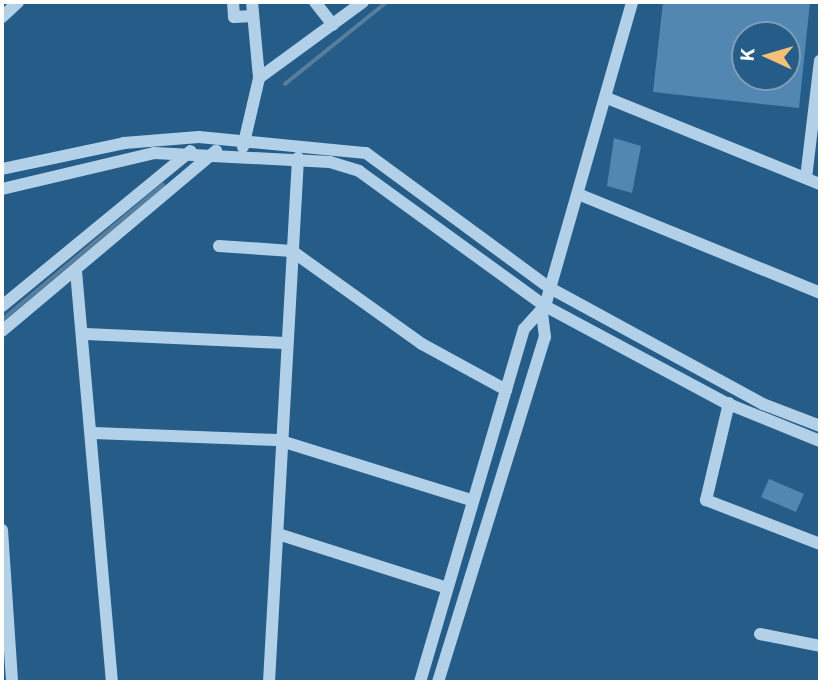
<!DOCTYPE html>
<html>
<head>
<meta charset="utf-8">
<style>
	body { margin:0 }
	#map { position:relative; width:822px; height:684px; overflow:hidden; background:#265c88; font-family:"IBM Plex Sans",sans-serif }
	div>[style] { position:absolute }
	.stream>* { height:3.5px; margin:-1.75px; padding:0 1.75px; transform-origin:1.75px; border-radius:1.75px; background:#587e9c }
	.building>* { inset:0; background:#5287b2 }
	.minor>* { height:12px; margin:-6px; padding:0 6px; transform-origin:6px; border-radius:6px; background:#b2d1e9 }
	span { translate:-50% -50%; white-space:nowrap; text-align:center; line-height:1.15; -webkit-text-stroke:5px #265c88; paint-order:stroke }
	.frame { position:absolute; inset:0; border:4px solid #fff; pointer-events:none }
	.north { position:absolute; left:731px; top:21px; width:70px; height:70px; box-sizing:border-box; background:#265c88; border:2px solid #7d9db8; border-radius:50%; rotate:274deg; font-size:19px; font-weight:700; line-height:28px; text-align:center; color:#fff }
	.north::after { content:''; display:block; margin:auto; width:24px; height:32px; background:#f2c077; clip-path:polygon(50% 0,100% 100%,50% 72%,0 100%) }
</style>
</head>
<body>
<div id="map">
	<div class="stream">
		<div style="left:285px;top:84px;width:131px;rotate:-38.8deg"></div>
		<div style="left:2px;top:320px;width:210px;rotate:-40deg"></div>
	</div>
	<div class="building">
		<div style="clip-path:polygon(evenodd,663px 2px,810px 2px,799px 108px,653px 92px,663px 2px,745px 35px,787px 35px,787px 77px,745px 77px,745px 35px)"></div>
		<div style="clip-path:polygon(614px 138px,641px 146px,632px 193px,607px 186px)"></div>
		<div style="clip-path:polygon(769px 479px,804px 494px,796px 512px,761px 497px)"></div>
	</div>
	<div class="minor">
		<div style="left:233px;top:2px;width:15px;rotate:86deg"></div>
		<div style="left:234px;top:17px;width:19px;rotate:-3deg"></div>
		<div style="left:252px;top:2px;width:76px;rotate:84.7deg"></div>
		<div style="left:315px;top:2px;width:29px;rotate:52deg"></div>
		<div style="left:2px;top:17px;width:22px;rotate:-43deg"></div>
		<div style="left:607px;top:98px;width:230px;rotate:22deg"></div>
		<div style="left:243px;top:147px;width:71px;rotate:-76.9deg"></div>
		<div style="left:259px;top:78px;width:129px;rotate:-36.2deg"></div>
		<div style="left:2px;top:169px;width:125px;rotate:-12deg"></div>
		<div style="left:124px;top:143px;width:75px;rotate:-4.6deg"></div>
		<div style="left:199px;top:137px;width:168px;rotate:5.5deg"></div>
		<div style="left:366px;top:153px;width:228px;rotate:36.3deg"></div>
		<div style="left:550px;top:288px;width:243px;rotate:28.6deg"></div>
		<div style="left:763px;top:404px;width:61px;rotate:21.1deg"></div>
		<div style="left:806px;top:178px;width:118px;rotate:-83.2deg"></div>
		<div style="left:2px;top:189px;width:156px;rotate:-13.3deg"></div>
		<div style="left:154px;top:153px;width:176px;rotate:2.9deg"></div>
		<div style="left:330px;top:162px;width:30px;rotate:17deg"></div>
		<div style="left:359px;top:171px;width:230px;rotate:36deg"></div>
		<div style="left:545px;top:306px;width:205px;rotate:28.2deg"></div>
		<div style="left:726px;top:403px;width:101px;rotate:22deg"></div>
		<div style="left:578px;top:194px;width:261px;rotate:22.2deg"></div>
		<div style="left:219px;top:246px;width:73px;rotate:3.9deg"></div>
		<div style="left:292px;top:251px;width:160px;rotate:35.6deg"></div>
		<div style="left:422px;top:344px;width:96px;rotate:28.7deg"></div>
		<div style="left:76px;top:271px;width:413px;rotate:85deg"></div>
		<div style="left:2px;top:306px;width:244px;rotate:-39.4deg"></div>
		<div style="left:2px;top:331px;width:280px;rotate:-40.1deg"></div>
		<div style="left:86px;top:334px;width:199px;rotate:2.6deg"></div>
		<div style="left:729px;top:403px;width:100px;rotate:103.3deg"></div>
		<div style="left:706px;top:500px;width:122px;rotate:21.1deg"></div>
		<div style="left:94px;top:433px;width:184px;rotate:2.2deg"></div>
		<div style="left:278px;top:440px;width:202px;rotate:17.3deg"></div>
		<div style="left:2px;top:530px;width:152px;rotate:86.2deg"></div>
		<div style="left:278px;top:534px;width:177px;rotate:17.7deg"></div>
		<div style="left:760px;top:634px;width:61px;rotate:11.3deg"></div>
		<div style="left:269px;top:682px;width:525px;rotate:-86.83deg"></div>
		<div style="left:420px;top:682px;width:368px;rotate:-73.6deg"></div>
		<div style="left:524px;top:329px;width:31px;rotate:-48deg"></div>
		<div style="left:545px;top:306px;width:316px;rotate:-74deg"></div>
		<div style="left:438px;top:682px;width:361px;rotate:-72.8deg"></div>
		<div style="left:545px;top:337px;width:23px;rotate:-97deg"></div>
	</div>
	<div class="frame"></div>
	<div class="north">K</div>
</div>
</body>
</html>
